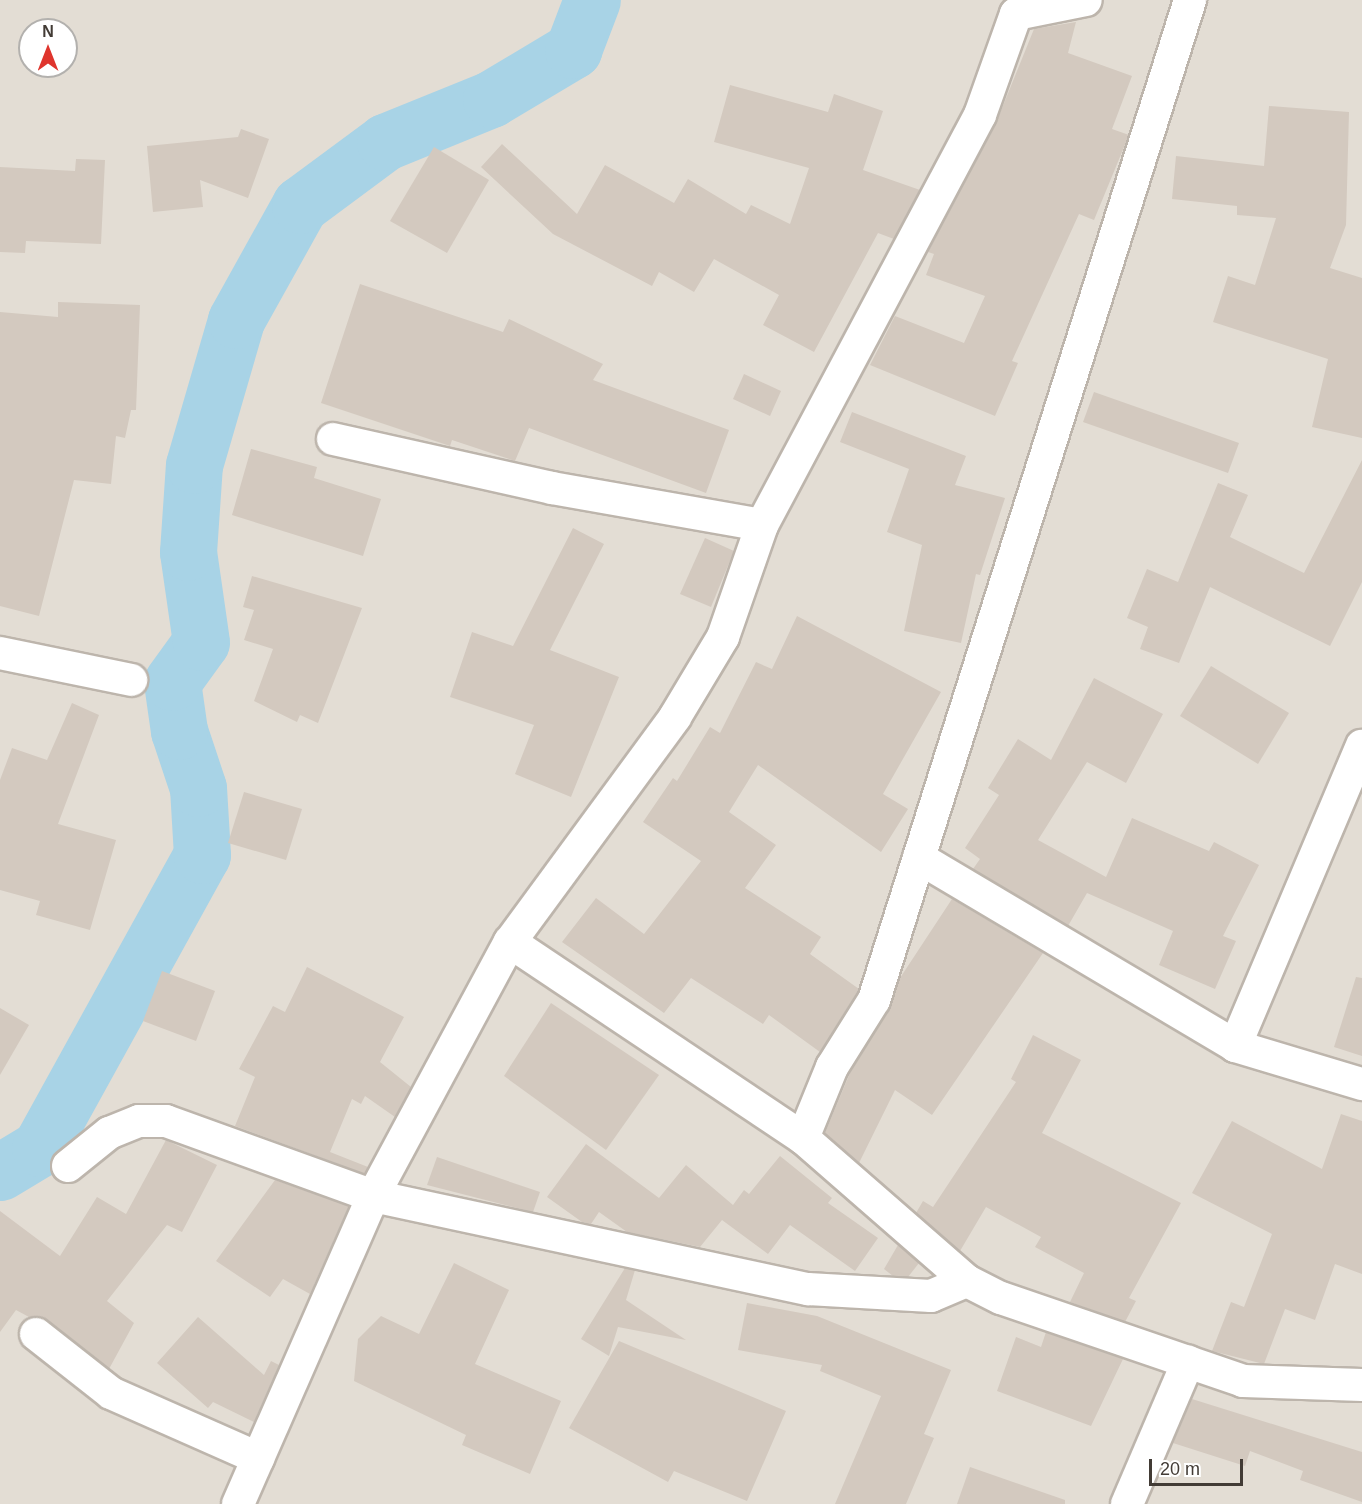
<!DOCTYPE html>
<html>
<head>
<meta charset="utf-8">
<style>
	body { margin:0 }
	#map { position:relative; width:1362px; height:1504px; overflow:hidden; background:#f0ebe5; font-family:Helvetica,sans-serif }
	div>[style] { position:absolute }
	.residential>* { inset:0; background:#e3ddd4 }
	.river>* { height:57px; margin:-28.5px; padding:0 28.5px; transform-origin:28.5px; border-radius:28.5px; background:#a8d3e6 }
	.building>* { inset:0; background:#d3c9bf }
	.roads { filter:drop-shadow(2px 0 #bdb5ac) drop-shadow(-2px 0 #bdb5ac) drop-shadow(0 2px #bdb5ac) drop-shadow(0 -2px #bdb5ac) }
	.minor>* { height:32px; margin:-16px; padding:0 16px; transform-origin:16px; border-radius:16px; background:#fff }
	span { translate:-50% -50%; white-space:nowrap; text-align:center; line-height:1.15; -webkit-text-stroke:6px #fff; paint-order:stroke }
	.north { position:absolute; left:18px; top:18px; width:60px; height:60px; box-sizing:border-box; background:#fff; border:2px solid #b3b1ae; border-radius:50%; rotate:0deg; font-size:16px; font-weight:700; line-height:24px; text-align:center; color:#423b35 }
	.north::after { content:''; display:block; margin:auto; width:21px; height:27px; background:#df352d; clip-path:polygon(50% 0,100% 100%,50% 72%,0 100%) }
	.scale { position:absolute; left:1149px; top:1459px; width:94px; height:27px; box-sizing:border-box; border:3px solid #423b35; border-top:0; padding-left:8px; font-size:18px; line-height:21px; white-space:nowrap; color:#423b35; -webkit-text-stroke:4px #fff; paint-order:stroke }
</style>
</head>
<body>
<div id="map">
	<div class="residential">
		<div style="clip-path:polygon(evenodd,0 0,1362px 0,1362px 1504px,0 1504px,0 0,30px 30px,66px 30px,66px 66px,30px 66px,30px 30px)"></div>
	</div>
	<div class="river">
		<div style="left:0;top:1172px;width:47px;rotate:-31deg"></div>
		<div style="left:40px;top:1148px;width:335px;rotate:-61.1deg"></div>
		<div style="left:202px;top:855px;width:67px;rotate:-93.4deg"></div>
		<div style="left:198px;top:788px;width:60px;rotate:-108.4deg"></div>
		<div style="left:179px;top:731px;width:49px;rotate:-98.1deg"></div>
		<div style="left:172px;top:682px;width:49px;rotate:-54.1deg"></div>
		<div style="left:201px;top:642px;width:91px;rotate:-98.2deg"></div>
		<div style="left:188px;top:552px;width:87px;rotate:-86.1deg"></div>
		<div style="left:194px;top:465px;width:151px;rotate:-73.8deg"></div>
		<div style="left:236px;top:320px;width:132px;rotate:-60.9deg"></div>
		<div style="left:300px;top:205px;width:106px;rotate:-36.5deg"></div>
		<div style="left:385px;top:142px;width:114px;rotate:-22.1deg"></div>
		<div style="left:491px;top:99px;width:96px;rotate:-30.9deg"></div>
		<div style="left:573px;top:50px;width:53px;rotate:-69.2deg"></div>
	</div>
	<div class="building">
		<div style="clip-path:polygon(1076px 22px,1068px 53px,1132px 76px,1112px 129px,1129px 135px,1094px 220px,1079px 214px,1012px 361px,1018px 363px,995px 416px,870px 365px,895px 316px,964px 343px,985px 296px,926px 275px,934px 254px,928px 252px,996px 123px,1034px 29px)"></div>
		<div style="clip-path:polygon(730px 85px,828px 112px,834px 94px,883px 111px,863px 170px,920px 190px,894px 239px,878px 233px,814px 352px,763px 325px,779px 295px,714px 259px,694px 292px,659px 272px,652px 286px,553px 234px,481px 167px,502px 144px,577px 214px,605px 165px,674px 203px,688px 179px,746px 214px,751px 205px,790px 224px,809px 168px,714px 142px)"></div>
		<div style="clip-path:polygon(1269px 106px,1349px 112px,1346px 225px,1330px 268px,1362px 278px,1362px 438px,1312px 427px,1328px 359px,1213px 322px,1228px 276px,1255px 285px,1276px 218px,1237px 215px,1237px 206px,1172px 199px,1176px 156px,1264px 166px)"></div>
		<div style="clip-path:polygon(241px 129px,269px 139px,248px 198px,200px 180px,203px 207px,153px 212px,147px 146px,238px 137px)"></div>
		<div style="clip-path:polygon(434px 147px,489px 180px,447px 253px,390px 221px)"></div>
		<div style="clip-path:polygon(76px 159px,105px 160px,101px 244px,26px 241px,25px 253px,0 252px,0 167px,75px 171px)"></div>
		<div style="clip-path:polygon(360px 284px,503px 332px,509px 319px,603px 364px,593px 380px,729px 430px,706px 493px,529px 428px,515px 461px,452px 440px,450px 446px,321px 403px)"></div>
		<div style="clip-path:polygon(58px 302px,140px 305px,136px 410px,131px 410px,125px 438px,116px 436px,111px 484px,74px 480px,39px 616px,0 606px,0 312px,58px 317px)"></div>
		<div style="clip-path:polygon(744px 374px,781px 391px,770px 416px,733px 399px)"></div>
		<div style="clip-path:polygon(1094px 392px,1239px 443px,1228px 473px,1083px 422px)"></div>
		<div style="clip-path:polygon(852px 412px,966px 456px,955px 485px,1005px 498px,980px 575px,976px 574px,961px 643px,904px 631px,922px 545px,887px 532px,909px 469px,840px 442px)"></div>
		<div style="clip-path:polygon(251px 449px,317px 467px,314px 478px,381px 499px,363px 556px,232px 515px)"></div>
		<div style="clip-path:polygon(1362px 460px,1362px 582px,1330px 646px,1210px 587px,1179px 663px,1140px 649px,1148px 627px,1127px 618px,1147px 569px,1178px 582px,1218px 483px,1248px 495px,1230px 537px,1304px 573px)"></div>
		<div style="clip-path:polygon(573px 528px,604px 544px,550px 650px,619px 677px,571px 797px,515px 774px,534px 725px,450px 697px,472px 632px,513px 646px)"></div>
		<div style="clip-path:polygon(705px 538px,734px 551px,711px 607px,680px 594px)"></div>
		<div style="clip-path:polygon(252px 576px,362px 608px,318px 723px,300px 715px,297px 722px,254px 701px,273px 649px,244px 640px,254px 610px,243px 607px)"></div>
		<div style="clip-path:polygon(797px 616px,941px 692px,883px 794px,908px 809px,881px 852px,758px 765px,729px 812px,776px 845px,745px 888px,821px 937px,810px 954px,859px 989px,820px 1052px,769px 1015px,763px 1024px,691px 978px,664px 1013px,562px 942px,596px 898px,644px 934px,701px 861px,643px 822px,673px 778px,677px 781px,710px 727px,720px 733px,756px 662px,772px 669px)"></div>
		<div style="clip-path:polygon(1211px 666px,1289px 713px,1258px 764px,1180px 716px)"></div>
		<div style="clip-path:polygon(1094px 678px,1163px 714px,1126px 783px,1087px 762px,1038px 840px,1106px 877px,1132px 818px,1209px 851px,1214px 842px,1259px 865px,1223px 936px,1236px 941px,1215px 989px,1159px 965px,1173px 931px,1087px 893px,1068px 926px,973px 869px,980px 859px,965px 848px,999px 795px,988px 788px,1018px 739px,1051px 760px)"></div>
		<div style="clip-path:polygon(72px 703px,99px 715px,58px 824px,116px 840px,90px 930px,36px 915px,40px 901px,0 890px,0 780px,12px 748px,47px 760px)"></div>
		<div style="clip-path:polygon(244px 792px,302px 809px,286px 860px,228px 843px)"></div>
		<div style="clip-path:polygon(952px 899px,1043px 953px,932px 1115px,895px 1090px,859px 1163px,825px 1133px,850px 1073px,889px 1009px,900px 978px)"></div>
		<div style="clip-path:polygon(307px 967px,404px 1017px,380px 1062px,411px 1087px,395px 1117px,365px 1096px,361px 1104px,352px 1099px,330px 1152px,368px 1167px,365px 1174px,235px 1126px,255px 1077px,239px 1069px,273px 1006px,285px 1012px)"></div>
		<div style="clip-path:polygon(162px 971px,215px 991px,196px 1041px,143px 1021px)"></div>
		<div style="clip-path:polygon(1356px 977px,1362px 978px,1362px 1056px,1334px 1047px)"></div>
		<div style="clip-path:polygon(551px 1003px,659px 1075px,606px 1150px,504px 1076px)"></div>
		<div style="clip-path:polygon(0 1008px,29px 1025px,0 1075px)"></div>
		<div style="clip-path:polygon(1033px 1035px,1081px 1060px,1042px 1133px,1181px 1203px,1129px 1298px,1136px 1301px,1125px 1322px,1070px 1302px,1084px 1273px,1035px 1247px,1041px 1237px,986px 1207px,960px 1251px,916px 1213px,923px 1201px,933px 1207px,1016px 1082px,1011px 1079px)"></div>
		<div style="clip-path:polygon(1341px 1114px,1362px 1121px,1362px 1274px,1335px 1264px,1315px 1320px,1285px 1309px,1264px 1364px,1212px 1351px,1231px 1302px,1244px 1307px,1272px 1234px,1192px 1193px,1232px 1121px,1322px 1169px)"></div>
		<div style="clip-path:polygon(166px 1140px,217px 1165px,182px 1232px,167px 1225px,107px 1301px,134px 1323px,109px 1369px,39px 1316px,29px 1317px,16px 1310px,0 1332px,0 1211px,60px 1256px,97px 1197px,126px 1214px)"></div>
		<div style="clip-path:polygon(586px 1144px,659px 1198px,686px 1165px,733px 1205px,744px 1190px,749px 1194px,780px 1156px,832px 1198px,828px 1203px,878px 1238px,855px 1271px,790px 1225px,768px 1254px,722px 1220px,700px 1247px,627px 1232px,599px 1212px,591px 1224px,582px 1222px,547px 1197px)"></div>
		<div style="clip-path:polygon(437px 1157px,540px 1192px,533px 1212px,427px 1185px)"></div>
		<div style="clip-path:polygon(275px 1180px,349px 1206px,310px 1294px,283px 1279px,270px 1297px,216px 1261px)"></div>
		<div style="clip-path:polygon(898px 1245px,919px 1263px,908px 1277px,893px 1276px,884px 1269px)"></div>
		<div style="clip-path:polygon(454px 1263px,509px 1290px,475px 1364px,561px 1401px,530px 1474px,462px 1445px,466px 1435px,354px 1381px,358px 1339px,381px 1316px,419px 1334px)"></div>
		<div style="clip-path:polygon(625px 1268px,635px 1270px,626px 1300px,686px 1340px,618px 1327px,609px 1356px,581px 1339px)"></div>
		<div style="clip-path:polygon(747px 1303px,817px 1316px,951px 1370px,924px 1434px,934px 1438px,906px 1504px,835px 1504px,881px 1396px,820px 1371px,822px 1365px,738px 1350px)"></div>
		<div style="clip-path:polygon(198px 1317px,264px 1375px,271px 1361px,279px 1365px,254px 1422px,213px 1402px,208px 1408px,157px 1363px)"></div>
		<div style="clip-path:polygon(1046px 1332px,1123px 1359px,1091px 1426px,997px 1391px,1016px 1337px,1041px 1347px)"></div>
		<div style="clip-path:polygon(619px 1341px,786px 1411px,747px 1501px,674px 1471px,668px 1482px,569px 1428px)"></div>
		<div style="clip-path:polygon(1192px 1399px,1362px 1452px,1362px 1502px,1300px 1480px,1303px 1471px,1250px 1451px,1245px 1466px,1173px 1443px)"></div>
		<div style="clip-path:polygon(970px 1467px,1065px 1500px,1065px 1504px,957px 1504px)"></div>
	</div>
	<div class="roads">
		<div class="minor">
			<div style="left:333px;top:439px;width:224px;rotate:12.6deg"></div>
			<div style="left:552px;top:488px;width:213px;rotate:10deg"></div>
			<div style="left:0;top:653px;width:134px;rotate:11.6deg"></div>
			<div style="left:919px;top:858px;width:368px;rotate:30.7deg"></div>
			<div style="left:1235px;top:1046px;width:133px;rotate:16.7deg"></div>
			<div style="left:510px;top:942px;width:353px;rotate:33.8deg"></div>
			<div style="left:803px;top:1138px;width:218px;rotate:41.1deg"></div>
			<div style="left:967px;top:1281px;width:38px;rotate:27deg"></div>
			<div style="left:1001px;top:1298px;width:256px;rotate:18.9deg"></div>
			<div style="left:1243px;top:1381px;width:119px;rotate:1.9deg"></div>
			<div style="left:1235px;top:1046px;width:326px;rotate:-67.1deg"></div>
			<div style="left:803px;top:1138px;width:77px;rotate:-67.8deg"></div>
			<div style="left:832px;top:1067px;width:79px;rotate:-57.9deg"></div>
			<div style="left:874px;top:1000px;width:1049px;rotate:-72.46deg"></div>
			<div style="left:68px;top:1166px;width:53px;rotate:-38.8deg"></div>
			<div style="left:109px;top:1133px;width:32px;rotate:-22deg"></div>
			<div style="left:139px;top:1121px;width:27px"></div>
			<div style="left:166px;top:1121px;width:220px;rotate:19.9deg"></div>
			<div style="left:373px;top:1196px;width:445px;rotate:12.1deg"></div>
			<div style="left:808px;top:1289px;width:123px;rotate:3.3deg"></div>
			<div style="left:931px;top:1296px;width:39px;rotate:-23deg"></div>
			<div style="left:36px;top:1334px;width:95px;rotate:38.2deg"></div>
			<div style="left:111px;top:1393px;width:161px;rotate:23.9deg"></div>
			<div style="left:238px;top:1504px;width:336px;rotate:-66.3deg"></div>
			<div style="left:373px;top:1196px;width:289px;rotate:-61.7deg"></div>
			<div style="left:510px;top:942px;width:279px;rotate:-53.7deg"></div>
			<div style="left:675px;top:717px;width:93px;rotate:-59deg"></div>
			<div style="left:723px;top:637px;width:119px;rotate:-70.8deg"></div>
			<div style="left:762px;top:525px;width:464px;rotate:-62deg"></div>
			<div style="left:980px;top:115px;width:107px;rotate:-70.4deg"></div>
			<div style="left:1016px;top:14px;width:71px;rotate:-11.3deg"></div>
			<div style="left:1127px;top:1504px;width:155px;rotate:-66.8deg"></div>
		</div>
	</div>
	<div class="north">N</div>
	<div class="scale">20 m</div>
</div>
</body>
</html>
